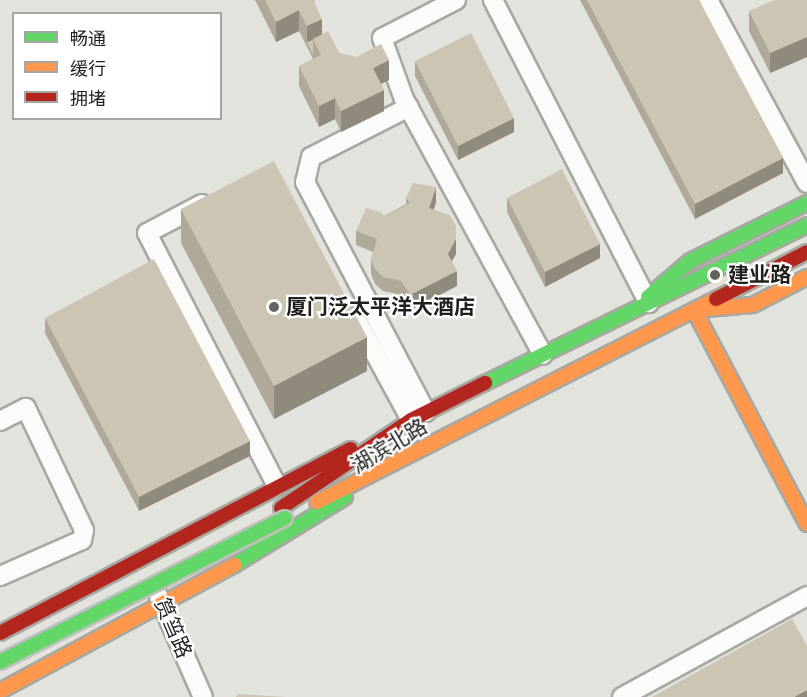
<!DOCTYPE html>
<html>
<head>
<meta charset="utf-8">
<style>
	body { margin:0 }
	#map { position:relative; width:807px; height:697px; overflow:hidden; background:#e3e3dd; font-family:Helvetica,"Noto Sans SC",sans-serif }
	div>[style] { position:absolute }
	.roads { filter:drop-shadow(2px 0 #a8a8a3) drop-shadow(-2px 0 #a8a8a3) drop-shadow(0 2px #a8a8a3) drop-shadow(0 -2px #a8a8a3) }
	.street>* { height:18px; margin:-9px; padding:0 9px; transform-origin:9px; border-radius:9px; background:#fbfbfa }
	.fast>* { height:14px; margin:-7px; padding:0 7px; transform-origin:7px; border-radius:7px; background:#63d668 }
	.slow>* { height:14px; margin:-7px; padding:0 7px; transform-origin:7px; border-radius:7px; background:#ff974d }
	.jam>* { height:14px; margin:-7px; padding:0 7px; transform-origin:7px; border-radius:7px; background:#b3261e }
	.bridges { filter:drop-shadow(2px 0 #bfbfbd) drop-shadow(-2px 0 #bfbfbd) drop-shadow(0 2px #bfbfbd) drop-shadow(0 -2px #bfbfbd) }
	.fast-bridge>* { height:14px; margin:-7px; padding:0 7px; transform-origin:7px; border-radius:7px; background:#63d668 }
	.wall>* { inset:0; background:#b0a99a }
	.shaded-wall>* { inset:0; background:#908a7d }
	.building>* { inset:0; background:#cdc5b3 }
	.dots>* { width:16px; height:16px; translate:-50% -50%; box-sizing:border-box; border:3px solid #fff; border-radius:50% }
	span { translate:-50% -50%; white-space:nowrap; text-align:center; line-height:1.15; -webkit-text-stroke:4.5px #fff; paint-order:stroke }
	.poi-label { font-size:21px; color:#1f1f1b; font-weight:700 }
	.left { translate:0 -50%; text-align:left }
	.street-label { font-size:21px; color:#1f1f1b }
	.legend { position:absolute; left:12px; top:12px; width:210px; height:108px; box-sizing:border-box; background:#fff; border:2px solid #a5a5a4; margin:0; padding:8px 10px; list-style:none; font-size:18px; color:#1f1f1b }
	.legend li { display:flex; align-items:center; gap:12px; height:30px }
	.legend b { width:30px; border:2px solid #a5a5a4 }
</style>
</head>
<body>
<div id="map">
	<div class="roads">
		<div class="street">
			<div style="left:456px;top:0;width:83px;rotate:152.8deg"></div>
			<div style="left:382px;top:38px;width:65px;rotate:70.2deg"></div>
			<div style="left:404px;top:99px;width:291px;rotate:61.5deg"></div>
			<div style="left:493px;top:0;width:341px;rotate:62.8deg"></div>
			<div style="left:708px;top:0;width:208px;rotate:61.6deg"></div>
			<div style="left:409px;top:107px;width:110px;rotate:153deg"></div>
			<div style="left:311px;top:157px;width:26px;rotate:103deg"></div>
			<div style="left:305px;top:182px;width:260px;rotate:62.3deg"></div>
			<div style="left:202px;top:204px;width:62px;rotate:152.2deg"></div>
			<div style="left:147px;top:233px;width:284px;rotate:62.8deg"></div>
			<div style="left:355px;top:317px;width:117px;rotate:61.5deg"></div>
			<div style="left:0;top:421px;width:29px;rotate:-27deg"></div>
			<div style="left:26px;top:408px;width:135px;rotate:64.6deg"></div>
			<div style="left:84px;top:530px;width:10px;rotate:101deg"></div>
			<div style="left:82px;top:540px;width:90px;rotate:156.3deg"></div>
			<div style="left:159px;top:597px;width:109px;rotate:66.3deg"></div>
			<div style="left:622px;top:697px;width:211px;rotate:-28.6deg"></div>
		</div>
		<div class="fast">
			<div style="left:648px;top:297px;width:55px;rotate:-40.6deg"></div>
			<div style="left:690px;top:261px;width:131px;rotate:-26.4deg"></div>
			<div style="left:485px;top:383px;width:359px;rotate:-26.1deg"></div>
			<div style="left:234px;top:565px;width:130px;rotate:-31.5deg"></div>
		</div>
		<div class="slow">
			<div style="left:807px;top:277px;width:61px;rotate:152.6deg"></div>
			<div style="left:753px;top:305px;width:59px;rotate:175.2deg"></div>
			<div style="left:694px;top:310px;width:242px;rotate:62.2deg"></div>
			<div style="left:317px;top:502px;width:448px;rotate:-27deg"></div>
			<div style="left:0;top:691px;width:266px;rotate:-28.3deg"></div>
		</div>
		<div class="jam">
			<div style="left:716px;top:299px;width:102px;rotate:-27.3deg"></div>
			<div style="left:281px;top:508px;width:157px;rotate:-34.1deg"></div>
			<div style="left:411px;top:420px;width:83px;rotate:-26.6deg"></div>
			<div style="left:0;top:633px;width:396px;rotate:-27.7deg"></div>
		</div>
	</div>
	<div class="bridges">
		<div class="fast-bridge">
			<div style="left:0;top:662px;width:319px;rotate:-26.8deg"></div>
		</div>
	</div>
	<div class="wall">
		<div style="clip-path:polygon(255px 0,314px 0,322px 34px,339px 53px,389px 80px,381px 84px,384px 111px,341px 132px,335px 119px,319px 127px,299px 86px,299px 66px,313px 59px,299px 31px,276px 42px)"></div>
		<div style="clip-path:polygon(580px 0,699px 0,783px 173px,695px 219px)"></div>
		<div style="clip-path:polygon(807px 0,807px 57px,770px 73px,749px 31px,749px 11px)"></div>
		<div style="clip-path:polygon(415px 61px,514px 132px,458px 160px,415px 76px)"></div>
		<div style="clip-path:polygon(406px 198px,436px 202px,434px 210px,456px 254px,452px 261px,457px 286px,410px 310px,401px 295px,383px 291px,375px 284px,371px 274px,371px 260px,373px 252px,356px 245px,356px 231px,406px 204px)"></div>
		<div style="clip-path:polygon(507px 198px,600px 258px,545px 287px,507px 212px)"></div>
		<div style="clip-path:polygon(181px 209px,367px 371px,274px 419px,181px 243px)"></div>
		<div style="clip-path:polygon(45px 318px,250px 456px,139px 511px,45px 333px)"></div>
	</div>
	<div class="shaded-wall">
		<div style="clip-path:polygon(299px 10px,299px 31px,276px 42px,276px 22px)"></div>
		<div style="clip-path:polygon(322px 19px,322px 39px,313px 39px,313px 43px,307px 42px,307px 26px)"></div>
		<div style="clip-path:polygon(807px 37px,807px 57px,770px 73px,770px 53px)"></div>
		<div style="clip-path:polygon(389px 60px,389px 80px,373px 88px,373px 68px)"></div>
		<div style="clip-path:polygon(384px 90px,384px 111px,341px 132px,341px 111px)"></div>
		<div style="clip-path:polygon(335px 98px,335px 119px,319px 127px,319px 106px)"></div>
		<div style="clip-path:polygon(514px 118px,514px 132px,458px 160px,458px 146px)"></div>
		<div style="clip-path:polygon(783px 158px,783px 173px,695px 219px,695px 204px)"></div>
		<div style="clip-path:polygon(436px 187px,436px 202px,429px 223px,429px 208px)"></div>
		<div style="clip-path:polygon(456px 226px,456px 254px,448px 268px,448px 254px)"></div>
		<div style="clip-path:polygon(600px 244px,600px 258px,545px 287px,545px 272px)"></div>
		<div style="clip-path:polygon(457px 271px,457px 286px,410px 310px,410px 295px)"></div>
		<div style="clip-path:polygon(367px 337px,367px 371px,274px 419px,274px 386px)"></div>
		<div style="clip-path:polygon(250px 441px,250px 456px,139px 511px,139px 497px)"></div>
		<div style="clip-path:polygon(807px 690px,807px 697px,794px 697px)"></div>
	</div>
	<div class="building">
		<div style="clip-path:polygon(265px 0,313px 0,322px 19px,307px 26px,299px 10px,276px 22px)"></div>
		<div style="clip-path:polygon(587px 0,699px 0,783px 158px,695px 204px)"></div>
		<div style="clip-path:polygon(774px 0,807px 0,807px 37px,770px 53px,749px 11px)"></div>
		<div style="clip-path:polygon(328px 31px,339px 53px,356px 57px,381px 44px,389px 60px,373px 68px,384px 90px,341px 111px,335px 98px,319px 106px,299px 66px,321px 55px,313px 39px)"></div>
		<div style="clip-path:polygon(471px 33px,514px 118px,458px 146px,415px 61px)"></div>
		<div style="clip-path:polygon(313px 40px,313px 55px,307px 42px)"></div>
		<div style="clip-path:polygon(274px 161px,367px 337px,274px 386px,181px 209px)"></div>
		<div style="clip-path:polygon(562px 169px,600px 244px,545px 272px,507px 198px)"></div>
		<div style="clip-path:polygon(413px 183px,436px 187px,429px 208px,450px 215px,456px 226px,456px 239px,448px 254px,457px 271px,410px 295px,401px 281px,383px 277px,375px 269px,371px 260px,377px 239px,356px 231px,366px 208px,381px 212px,384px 216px,410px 203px,406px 198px)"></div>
		<div style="clip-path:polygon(154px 259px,250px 441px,139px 497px,45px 318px)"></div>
		<div style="clip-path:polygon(792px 619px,807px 646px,807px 690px,794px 697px,652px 697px)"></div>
		<div style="clip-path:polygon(237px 694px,286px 697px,236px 697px)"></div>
	</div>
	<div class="dots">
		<div style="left:715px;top:275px;background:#64645f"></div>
		<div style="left:274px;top:307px;background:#64645f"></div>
	</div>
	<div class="poi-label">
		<span class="left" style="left:728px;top:275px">建业路</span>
		<span class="left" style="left:286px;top:307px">厦门泛太平洋大酒店</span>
	</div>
	<div class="street-label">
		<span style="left:389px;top:446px;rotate:-31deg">湖滨北路</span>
		<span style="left:173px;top:628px;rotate:67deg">筼筜路</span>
	</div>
	<ul class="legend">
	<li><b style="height:8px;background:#63d668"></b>畅通</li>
	<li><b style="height:8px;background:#ff974d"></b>缓行</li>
	<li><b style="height:8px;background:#b3261e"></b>拥堵</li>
	</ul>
</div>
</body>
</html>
